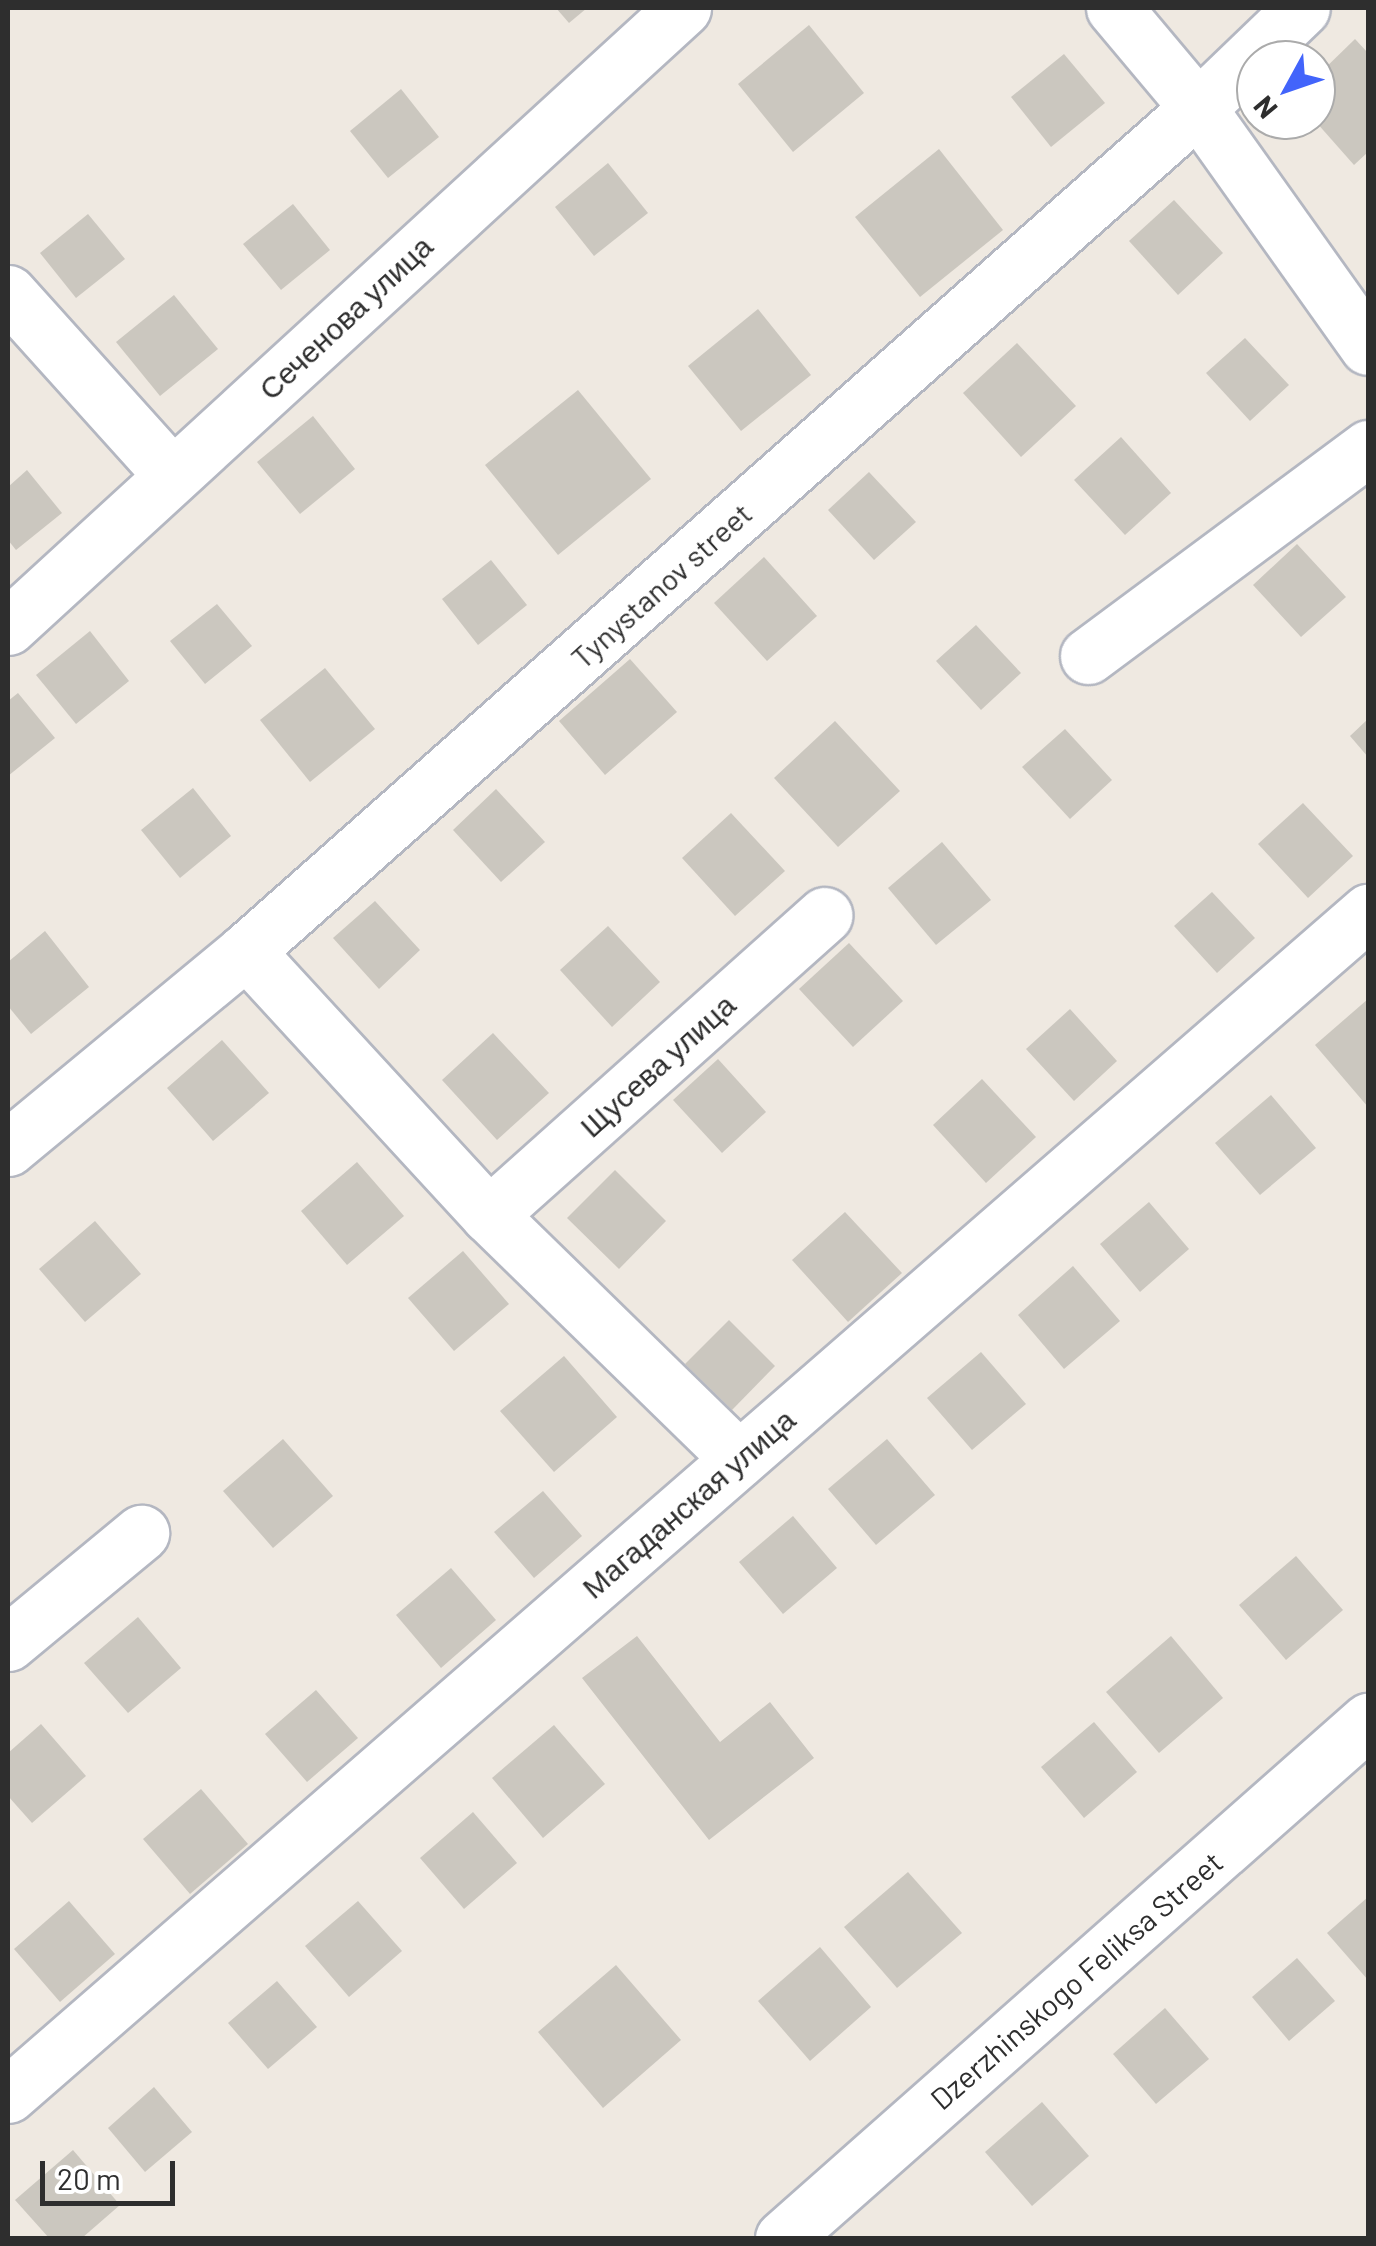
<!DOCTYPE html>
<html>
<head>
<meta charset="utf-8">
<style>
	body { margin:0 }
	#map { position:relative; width:1376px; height:2246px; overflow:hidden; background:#efe9e1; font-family:Barlow,sans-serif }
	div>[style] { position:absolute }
	.building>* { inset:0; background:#cbc7bf }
	.roads { filter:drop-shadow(2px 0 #b4b7c1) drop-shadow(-2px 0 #b4b7c1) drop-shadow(0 2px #b4b7c1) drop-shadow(0 -2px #b4b7c1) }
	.minor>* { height:55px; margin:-27.5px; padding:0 27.5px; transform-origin:27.5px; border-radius:27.5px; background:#fff }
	span { translate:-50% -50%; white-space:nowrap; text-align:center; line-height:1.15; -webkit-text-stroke:10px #fff; paint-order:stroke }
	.street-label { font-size:30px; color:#2e2e2e }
	.frame { position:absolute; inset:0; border:10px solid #2e2e2e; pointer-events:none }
	.north { position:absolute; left:1236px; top:40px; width:100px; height:100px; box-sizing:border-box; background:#fff; border:2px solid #ababab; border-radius:50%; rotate:230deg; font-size:28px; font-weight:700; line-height:40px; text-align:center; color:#2e2e2e }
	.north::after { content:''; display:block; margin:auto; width:35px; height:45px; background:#4264fb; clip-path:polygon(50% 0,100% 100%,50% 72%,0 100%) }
	.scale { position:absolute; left:40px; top:2161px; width:135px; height:45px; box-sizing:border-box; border:5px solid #2e2e2e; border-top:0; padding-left:12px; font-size:30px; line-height:35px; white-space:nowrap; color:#2e2e2e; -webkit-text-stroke:8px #fff; paint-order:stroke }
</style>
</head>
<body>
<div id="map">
	<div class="building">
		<div style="clip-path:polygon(556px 8px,587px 8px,569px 23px)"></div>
		<div style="clip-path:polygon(809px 25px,864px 93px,793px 152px,738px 84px)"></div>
		<div style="clip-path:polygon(1355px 39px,1368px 53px,1368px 152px,1354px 165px,1316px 122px,1316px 77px)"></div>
		<div style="clip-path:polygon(1064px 54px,1105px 103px,1051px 147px,1011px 97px)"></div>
		<div style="clip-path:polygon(401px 89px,439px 137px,388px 178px,350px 131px)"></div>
		<div style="clip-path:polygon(939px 149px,1003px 230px,920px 297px,855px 217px)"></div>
		<div style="clip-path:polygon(608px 163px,648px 213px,594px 256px,555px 207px)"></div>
		<div style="clip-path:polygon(1174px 200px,1223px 253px,1178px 295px,1129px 241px)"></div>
		<div style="clip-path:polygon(293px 204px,330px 250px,281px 290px,243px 244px)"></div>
		<div style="clip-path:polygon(88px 214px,125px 259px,76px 298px,40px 253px)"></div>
		<div style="clip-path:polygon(174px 295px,218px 349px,160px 396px,116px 342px)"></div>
		<div style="clip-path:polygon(758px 309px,811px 375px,741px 431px,688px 366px)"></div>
		<div style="clip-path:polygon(1245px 338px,1289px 385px,1250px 421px,1206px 373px)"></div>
		<div style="clip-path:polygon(1017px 343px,1076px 406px,1021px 457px,963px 393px)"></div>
		<div style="clip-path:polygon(578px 390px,651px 479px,558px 555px,485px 465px)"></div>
		<div style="clip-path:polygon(313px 416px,355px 469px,300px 514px,257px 462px)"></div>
		<div style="clip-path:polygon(1121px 437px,1171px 493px,1125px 535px,1074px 480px)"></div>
		<div style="clip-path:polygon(27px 470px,62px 513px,16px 550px,8px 540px,8px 487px)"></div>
		<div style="clip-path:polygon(869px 472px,916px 522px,874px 560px,828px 510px)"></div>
		<div style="clip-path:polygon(1297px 544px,1346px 597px,1301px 637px,1253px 585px)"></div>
		<div style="clip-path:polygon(764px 557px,817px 616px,767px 661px,714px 603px)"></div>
		<div style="clip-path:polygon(491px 560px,527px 605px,478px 645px,442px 599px)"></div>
		<div style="clip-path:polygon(217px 604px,252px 646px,205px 684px,170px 641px)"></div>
		<div style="clip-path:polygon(976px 625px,1021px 673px,981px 710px,936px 661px)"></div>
		<div style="clip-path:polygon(90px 631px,129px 681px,76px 724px,36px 675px)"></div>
		<div style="clip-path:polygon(630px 659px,677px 712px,605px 775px,559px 721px)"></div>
		<div style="clip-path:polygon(325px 668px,375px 729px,310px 782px,260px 720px)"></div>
		<div style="clip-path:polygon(18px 693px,55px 738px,8px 776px,8px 701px)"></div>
		<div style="clip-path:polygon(1368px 719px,1368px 757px,1350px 736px)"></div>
		<div style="clip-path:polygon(835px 721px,900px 791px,838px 847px,774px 778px)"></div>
		<div style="clip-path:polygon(1065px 729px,1112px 780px,1070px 819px,1022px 767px)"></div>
		<div style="clip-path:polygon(193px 788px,231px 836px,180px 878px,141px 830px)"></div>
		<div style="clip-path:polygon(496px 789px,545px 842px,501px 882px,453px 830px)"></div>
		<div style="clip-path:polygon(1303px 803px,1353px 856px,1308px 898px,1258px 844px)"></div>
		<div style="clip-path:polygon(731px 813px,785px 871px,735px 916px,682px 858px)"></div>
		<div style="clip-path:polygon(942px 842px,991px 900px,936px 945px,888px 888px)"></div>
		<div style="clip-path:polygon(1212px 892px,1255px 938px,1217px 973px,1174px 926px)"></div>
		<div style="clip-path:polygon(375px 901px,420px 950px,379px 989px,333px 938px)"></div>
		<div style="clip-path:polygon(608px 926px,660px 982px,612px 1027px,560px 970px)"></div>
		<div style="clip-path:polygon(45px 931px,89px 987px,31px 1034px,8px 1006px,8px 962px)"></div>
		<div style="clip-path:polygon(849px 943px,903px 1001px,853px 1047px,799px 989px)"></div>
		<div style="clip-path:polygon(1368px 999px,1368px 1107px,1315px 1045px)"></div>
		<div style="clip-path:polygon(1070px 1009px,1117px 1061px,1074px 1101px,1026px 1049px)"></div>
		<div style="clip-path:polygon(493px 1033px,549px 1093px,497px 1140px,442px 1080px)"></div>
		<div style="clip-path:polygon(222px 1040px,269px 1093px,213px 1141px,167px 1088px)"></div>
		<div style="clip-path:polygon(718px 1059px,766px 1112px,722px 1153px,673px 1100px)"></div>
		<div style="clip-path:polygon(982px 1079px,1036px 1137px,986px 1183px,933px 1125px)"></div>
		<div style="clip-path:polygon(1271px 1095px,1316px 1148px,1260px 1195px,1215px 1143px)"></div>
		<div style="clip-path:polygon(357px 1162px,404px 1216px,347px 1265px,301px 1211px)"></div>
		<div style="clip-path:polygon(615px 1170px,666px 1221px,619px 1269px,567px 1218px)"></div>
		<div style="clip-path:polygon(1149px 1202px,1189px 1249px,1140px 1292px,1100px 1244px)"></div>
		<div style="clip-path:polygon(845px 1212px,902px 1273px,848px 1322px,792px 1260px)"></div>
		<div style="clip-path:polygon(95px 1221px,141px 1274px,85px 1322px,39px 1269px)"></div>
		<div style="clip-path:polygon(463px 1251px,509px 1304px,454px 1351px,408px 1298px)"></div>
		<div style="clip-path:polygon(1073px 1266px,1120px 1321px,1064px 1369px,1018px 1315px)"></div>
		<div style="clip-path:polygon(729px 1320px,775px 1366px,732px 1410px,685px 1364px)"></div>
		<div style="clip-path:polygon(981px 1352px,1026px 1404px,972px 1450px,927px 1398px)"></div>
		<div style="clip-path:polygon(564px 1356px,617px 1417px,554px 1472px,500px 1411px)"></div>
		<div style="clip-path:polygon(283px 1439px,333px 1496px,273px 1548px,223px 1491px)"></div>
		<div style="clip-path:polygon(887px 1439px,935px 1495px,876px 1545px,828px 1489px)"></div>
		<div style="clip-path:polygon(543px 1491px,582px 1536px,534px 1578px,494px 1532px)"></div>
		<div style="clip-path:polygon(793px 1516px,837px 1568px,783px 1614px,739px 1562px)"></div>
		<div style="clip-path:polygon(1296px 1556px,1343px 1610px,1286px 1660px,1239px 1605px)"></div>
		<div style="clip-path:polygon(451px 1568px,496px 1620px,441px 1668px,396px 1615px)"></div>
		<div style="clip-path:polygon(138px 1617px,181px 1668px,128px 1713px,84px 1663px)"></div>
		<div style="clip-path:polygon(637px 1636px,720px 1742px,770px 1702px,814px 1758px,709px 1840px,582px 1678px)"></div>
		<div style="clip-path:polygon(1171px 1636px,1223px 1698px,1159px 1753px,1106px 1692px)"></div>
		<div style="clip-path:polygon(316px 1690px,358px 1738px,307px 1782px,265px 1734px)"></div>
		<div style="clip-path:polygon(1094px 1722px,1137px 1772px,1084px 1818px,1041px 1767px)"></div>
		<div style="clip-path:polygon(41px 1724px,86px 1776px,32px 1823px,8px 1796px,8px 1753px)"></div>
		<div style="clip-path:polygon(554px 1725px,605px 1784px,543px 1838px,492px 1778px)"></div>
		<div style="clip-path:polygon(201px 1789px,248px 1844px,190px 1894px,143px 1839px)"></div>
		<div style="clip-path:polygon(473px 1812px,517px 1863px,464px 1909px,420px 1858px)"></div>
		<div style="clip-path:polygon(908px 1872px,962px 1933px,897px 1988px,844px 1927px)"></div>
		<div style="clip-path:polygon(1368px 1897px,1368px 1980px,1327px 1933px)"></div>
		<div style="clip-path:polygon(69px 1901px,115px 1954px,60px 2002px,14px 1949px)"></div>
		<div style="clip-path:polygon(358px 1901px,402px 1951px,349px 1997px,305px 1946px)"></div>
		<div style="clip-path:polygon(820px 1947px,871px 2007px,810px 2061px,758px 2001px)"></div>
		<div style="clip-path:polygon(1297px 1958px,1335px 2001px,1289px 2041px,1252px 1997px)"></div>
		<div style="clip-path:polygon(616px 1965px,681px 2040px,603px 2108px,538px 2032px)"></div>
		<div style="clip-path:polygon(277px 1981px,317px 2027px,268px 2069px,228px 2023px)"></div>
		<div style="clip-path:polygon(1165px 2008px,1209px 2059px,1156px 2104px,1113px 2054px)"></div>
		<div style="clip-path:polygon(154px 2087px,192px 2132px,145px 2172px,108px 2128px)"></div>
		<div style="clip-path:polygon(1042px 2102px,1089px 2156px,1032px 2206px,985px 2152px)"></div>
		<div style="clip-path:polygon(73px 2150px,120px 2205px,82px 2238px,49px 2238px,15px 2200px)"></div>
	</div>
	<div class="roads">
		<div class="minor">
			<div style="left:1114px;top:8px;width:131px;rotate:50deg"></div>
			<div style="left:1198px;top:108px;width:293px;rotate:54.6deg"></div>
			<div style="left:8px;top:293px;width:245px;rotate:48deg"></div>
			<div style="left:8px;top:627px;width:916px;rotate:-42.52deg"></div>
			<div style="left:1088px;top:656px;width:349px;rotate:-36.6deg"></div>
			<div style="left:246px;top:951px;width:359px;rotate:47.4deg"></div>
			<div style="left:489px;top:1215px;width:349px;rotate:44.3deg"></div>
			<div style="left:8px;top:1148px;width:309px;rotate:-39.6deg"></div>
			<div style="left:246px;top:951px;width:1272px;rotate:-41.53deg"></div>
			<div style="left:1198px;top:108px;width:144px;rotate:-43.9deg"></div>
			<div style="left:489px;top:1215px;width:450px;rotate:-41.8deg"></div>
			<div style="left:8px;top:1643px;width:173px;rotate:-39.6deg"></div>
			<div style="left:8px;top:2095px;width:1803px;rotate:-41.02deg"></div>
			<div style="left:783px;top:2238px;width:781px;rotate:-41.47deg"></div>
		</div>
	</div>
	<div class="street-label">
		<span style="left:345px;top:317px;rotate:-43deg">Сеченова улица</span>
		<span style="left:661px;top:585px;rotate:-42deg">Tynystanov street</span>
		<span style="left:657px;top:1065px;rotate:-42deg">Щусева улица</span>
		<span style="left:688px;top:1503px;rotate:-41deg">Магаданская улица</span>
		<span style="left:1076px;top:1980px;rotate:-41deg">Dzerzhinskogo Feliksa Street</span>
	</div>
	<div class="frame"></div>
	<div class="north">N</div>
	<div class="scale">20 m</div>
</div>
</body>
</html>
